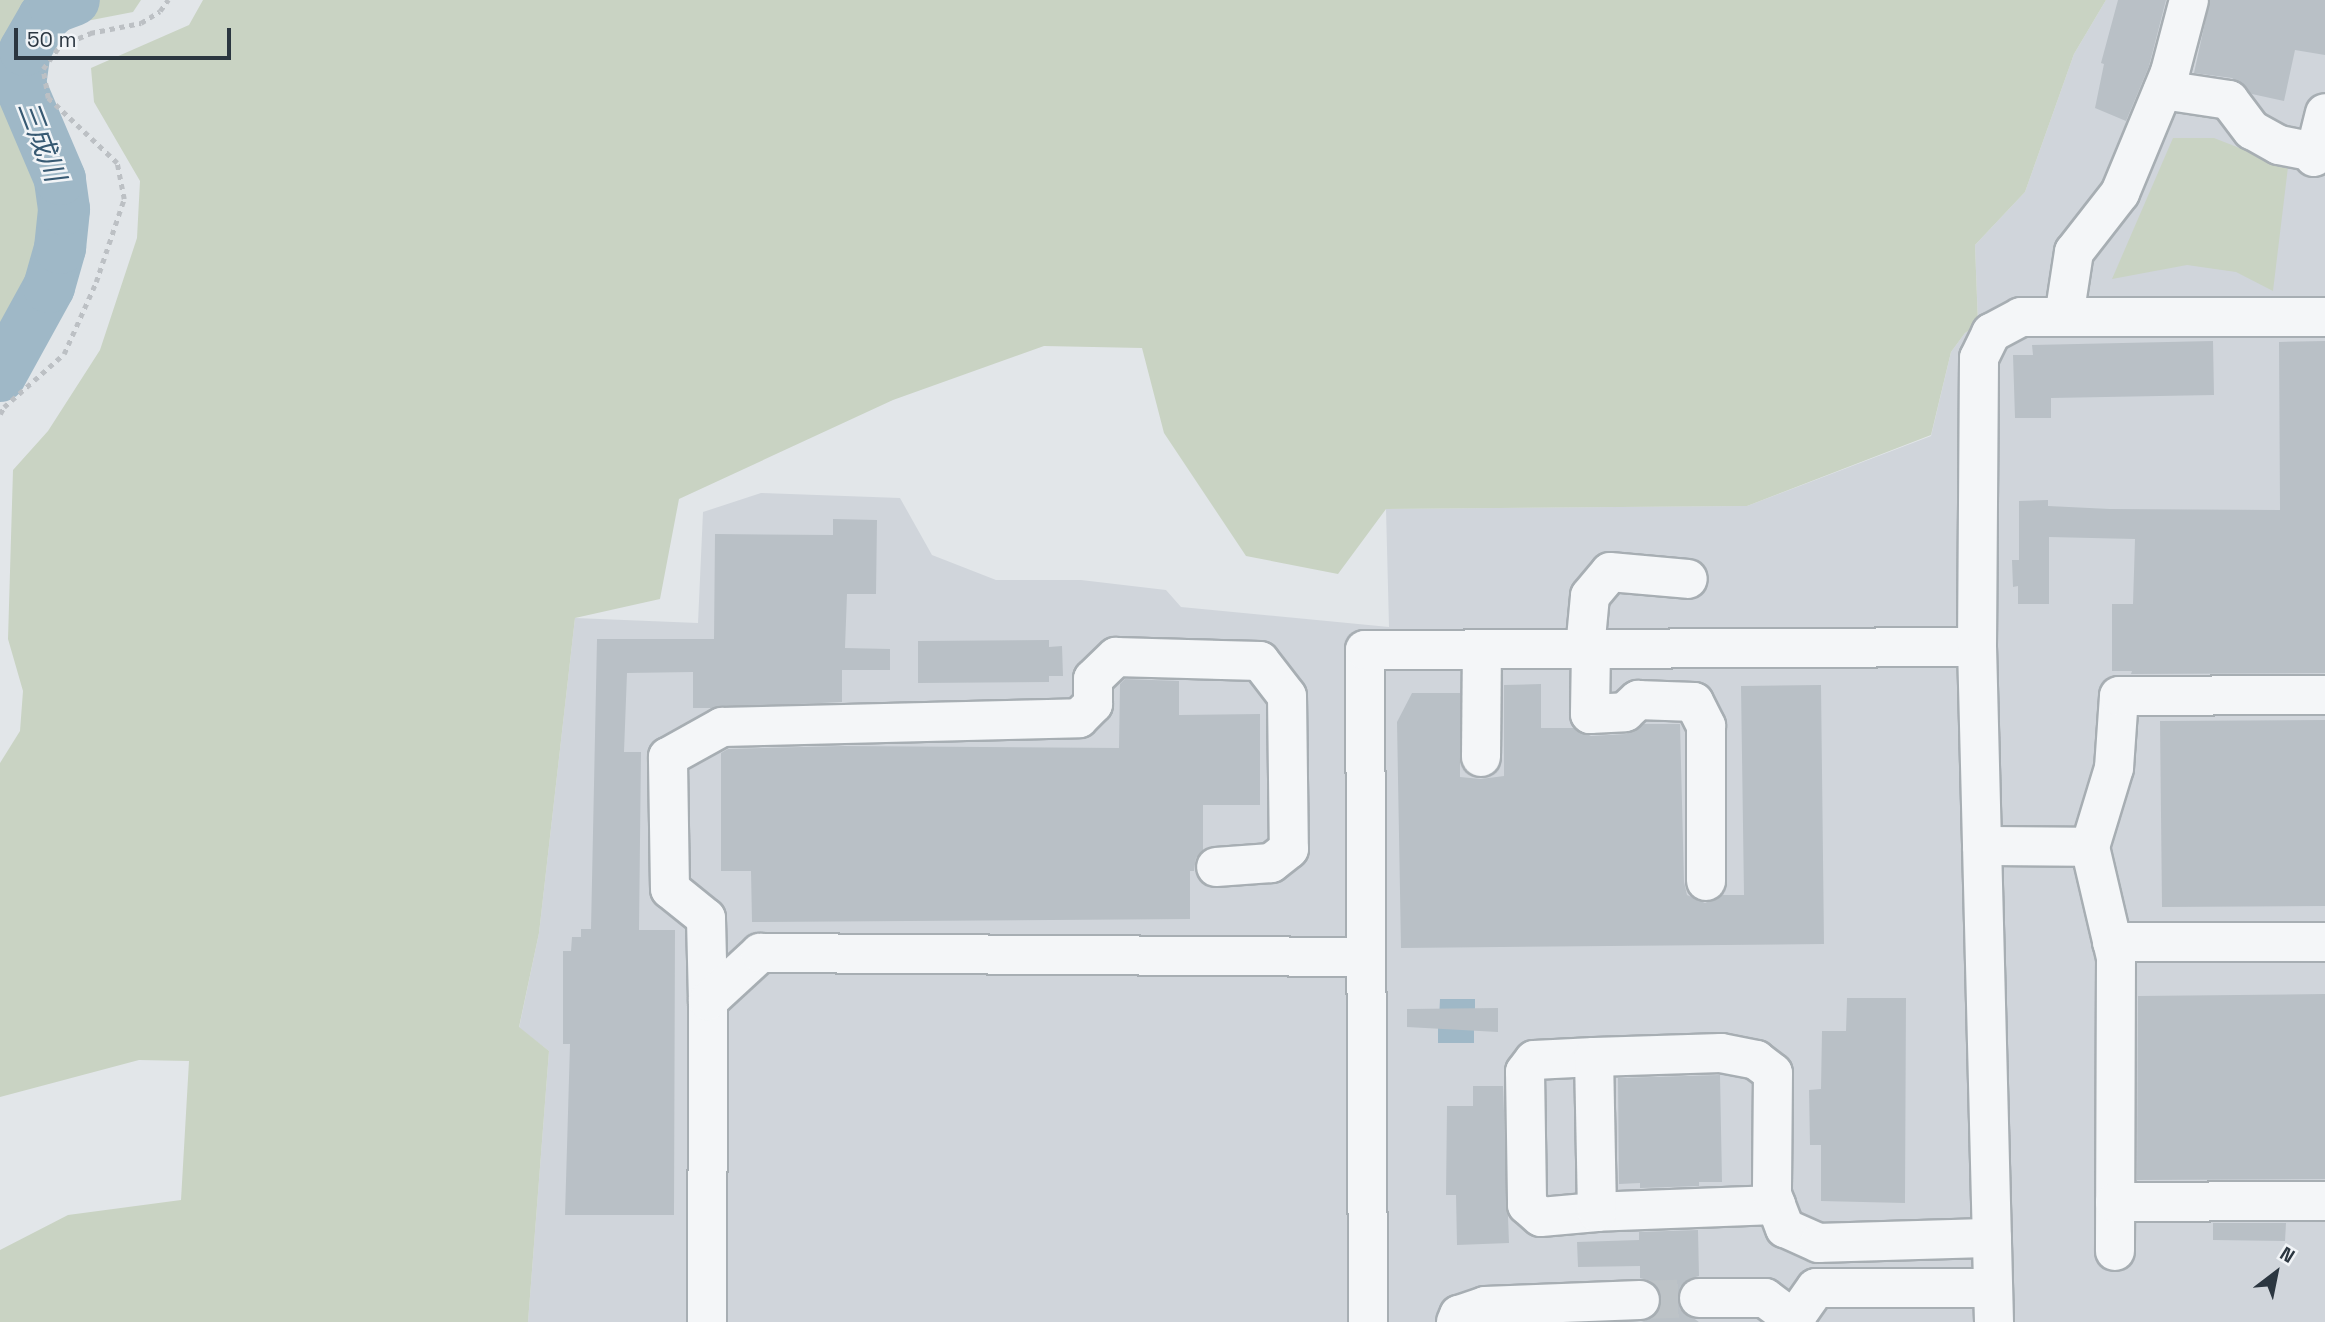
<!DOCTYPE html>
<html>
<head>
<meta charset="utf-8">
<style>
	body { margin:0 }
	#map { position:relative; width:2325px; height:1322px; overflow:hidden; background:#e2e6e9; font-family:"Space Grotesk","Noto Sans JP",sans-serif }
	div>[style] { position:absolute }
	.built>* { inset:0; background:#d0d5db }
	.green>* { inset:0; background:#c9d3c3 }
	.water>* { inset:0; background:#9fb8c7 }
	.river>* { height:52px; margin:-26px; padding:0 26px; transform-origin:26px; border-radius:26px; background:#9fb8c7 }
	.building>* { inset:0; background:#b9c0c6 }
	.minor-tunnel>* { height:38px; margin-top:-19px; transform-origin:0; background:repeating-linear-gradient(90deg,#bdc3c7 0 38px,transparent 0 57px) }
	.path>* { height:4.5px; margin-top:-2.25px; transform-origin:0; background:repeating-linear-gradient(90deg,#bcc0c4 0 5px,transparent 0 10px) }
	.roads { filter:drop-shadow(2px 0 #a7aeb3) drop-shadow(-2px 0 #a7aeb3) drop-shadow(0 2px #a7aeb3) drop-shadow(0 -2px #a7aeb3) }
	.minor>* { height:38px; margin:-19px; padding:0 19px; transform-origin:19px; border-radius:19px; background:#f4f6f8 }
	span { translate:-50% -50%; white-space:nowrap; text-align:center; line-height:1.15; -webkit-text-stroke:5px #f1f4f7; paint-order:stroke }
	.water-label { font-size:28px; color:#375972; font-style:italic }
	.north { position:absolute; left:2241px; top:1238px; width:70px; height:70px; -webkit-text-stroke:5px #f1f4f7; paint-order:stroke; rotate:32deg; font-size:19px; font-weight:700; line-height:28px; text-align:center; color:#2b3640 }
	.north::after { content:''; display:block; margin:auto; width:24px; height:32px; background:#2b3640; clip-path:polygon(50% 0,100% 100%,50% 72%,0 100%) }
	.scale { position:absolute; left:14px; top:28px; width:217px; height:32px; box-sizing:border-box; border:4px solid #2b3640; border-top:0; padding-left:9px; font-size:21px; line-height:24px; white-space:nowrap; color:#2b3640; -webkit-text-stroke:5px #f1f4f7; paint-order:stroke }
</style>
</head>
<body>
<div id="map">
	<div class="built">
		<div style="clip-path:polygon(2106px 0,2325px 0,2325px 1322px,528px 1322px,549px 1051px,519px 1028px,539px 933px,575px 618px,698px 623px,703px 512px,761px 493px,900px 498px,932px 555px,996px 580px,1081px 580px,1166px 590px,1181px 607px,1389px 627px,1386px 509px,1747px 506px,1931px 436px,1951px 352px,1965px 333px,1978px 323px,1975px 245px,2025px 192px,2074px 54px)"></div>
	</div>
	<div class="green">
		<div style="clip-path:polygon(0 0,141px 0,133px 12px,40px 30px,25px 73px,87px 209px,73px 267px,32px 357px,0 394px)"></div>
		<div style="clip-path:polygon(203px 0,2106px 0,2074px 54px,2025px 192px,1975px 245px,1978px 324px,1965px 333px,1951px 352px,1931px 435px,1747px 506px,1386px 509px,1338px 574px,1246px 556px,1164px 433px,1142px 348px,1044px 346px,893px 400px,679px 499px,660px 599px,575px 618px,539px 933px,519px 1027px,549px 1051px,528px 1322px,0 1322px,0 1250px,68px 1215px,181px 1200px,189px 1061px,139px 1060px,0 1097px,0 763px,20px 731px,23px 691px,8px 639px,13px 470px,48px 431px,100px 350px,137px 238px,140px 181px,94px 102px,91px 68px,189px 25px)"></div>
		<div style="clip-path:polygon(2173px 138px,2214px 138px,2288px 167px,2273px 291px,2236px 272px,2187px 265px,2112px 279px)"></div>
	</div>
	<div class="water">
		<div style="clip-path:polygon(1440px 999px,1475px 999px,1475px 1020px,1439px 1020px)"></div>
		<div style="clip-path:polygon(1438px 1023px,1474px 1023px,1474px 1043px,1438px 1043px)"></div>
	</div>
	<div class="river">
		<div style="left:0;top:376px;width:102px;rotate:-61.2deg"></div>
		<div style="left:49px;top:287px;width:41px;rotate:-74.2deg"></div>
		<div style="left:60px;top:248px;width:39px;rotate:-84deg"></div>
		<div style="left:64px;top:209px;width:30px;rotate:-98deg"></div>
		<div style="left:60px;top:179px;width:102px;rotate:-113.1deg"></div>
		<div style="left:20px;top:85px;width:35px;rotate:-82deg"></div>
		<div style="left:25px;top:50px;width:38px;rotate:-60deg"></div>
		<div style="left:44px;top:17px;width:15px;rotate:-42deg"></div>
		<div style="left:55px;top:7px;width:20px;rotate:-20deg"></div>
	</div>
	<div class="building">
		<div style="clip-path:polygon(2118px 0,2166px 0,2149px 66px,2126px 121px,2095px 108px,2104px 64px,2101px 63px)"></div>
		<div style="clip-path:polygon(2210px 0,2325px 0,2325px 55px,2295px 50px,2284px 101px,2252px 94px,2232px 78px,2194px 73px)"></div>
		<div style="clip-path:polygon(2213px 341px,2214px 395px,2051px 398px,2051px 418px,2015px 418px,2013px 355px,2033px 355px,2032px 345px)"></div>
		<div style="clip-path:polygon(2325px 341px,2325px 673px,2131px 674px,2132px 671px,2112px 671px,2112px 604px,2133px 604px,2135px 539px,2049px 537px,2049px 604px,2018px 604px,2018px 586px,2013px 587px,2012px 560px,2019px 560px,2019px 501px,2048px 500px,2048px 506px,2110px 509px,2280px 510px,2279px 342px)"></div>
		<div style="clip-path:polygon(833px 519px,877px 520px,876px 594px,847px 594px,845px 648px,890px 649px,890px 670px,842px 670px,842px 702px,711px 708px,693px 708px,693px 672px,627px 673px,624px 752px,641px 752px,639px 930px,675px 930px,674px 1215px,565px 1215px,570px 1044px,563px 1044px,563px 951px,571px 951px,572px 937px,581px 937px,581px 929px,591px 929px,597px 639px,714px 639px,715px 534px,833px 535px)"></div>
		<div style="clip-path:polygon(1049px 640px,1049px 647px,1062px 646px,1063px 676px,1049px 676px,1049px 682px,918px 683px,918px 641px)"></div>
		<div style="clip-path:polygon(1125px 679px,1179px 681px,1179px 715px,1260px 714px,1260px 805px,1203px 805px,1203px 850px,1196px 858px,1194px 871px,1190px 871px,1190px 919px,752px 922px,751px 871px,721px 871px,721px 753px,728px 749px,843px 746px,1119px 748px,1120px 684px)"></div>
		<div style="clip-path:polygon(1541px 684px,1541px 728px,1574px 728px,1591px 736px,1626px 734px,1644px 724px,1680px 724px,1684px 882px,1687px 895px,1705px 903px,1722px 895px,1744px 895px,1741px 686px,1821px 685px,1824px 944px,1401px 948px,1397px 722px,1412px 693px,1460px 693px,1460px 777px,1481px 779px,1504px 776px,1504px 685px)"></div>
		<div style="clip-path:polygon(2325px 720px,2325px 906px,2162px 907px,2160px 721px)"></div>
		<div style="clip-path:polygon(2325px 994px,2325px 1179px,2137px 1180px,2138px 996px)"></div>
		<div style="clip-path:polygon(1847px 998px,1906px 998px,1905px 1203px,1821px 1201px,1821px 1145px,1810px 1145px,1809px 1090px,1821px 1089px,1822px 1031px,1846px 1031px)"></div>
		<div style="clip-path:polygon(1498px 1008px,1498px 1032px,1407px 1027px,1407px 1009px)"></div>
		<div style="clip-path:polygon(1720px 1075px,1722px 1182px,1699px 1182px,1699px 1186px,1640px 1188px,1640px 1183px,1619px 1184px,1618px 1078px)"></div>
		<div style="clip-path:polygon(1473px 1086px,1503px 1086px,1509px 1243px,1457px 1245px,1456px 1195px,1446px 1195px,1447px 1106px,1473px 1106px)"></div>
		<div style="clip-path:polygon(2213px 1223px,2286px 1223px,2285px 1241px,2213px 1240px)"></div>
		<div style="clip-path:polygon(1698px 1230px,1699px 1276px,1689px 1279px,1680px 1287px,1677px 1299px,1680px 1309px,1699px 1322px,1641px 1322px,1652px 1318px,1660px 1310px,1662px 1300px,1658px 1288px,1651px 1281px,1640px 1278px,1640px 1266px,1578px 1267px,1577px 1242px,1639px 1240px,1639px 1232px)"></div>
	</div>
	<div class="minor-tunnel">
		<div style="left:1640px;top:1300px;width:59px;rotate:-1.9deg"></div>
	</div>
	<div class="path">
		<div style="left:0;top:414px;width:8px;rotate:-60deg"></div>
		<div style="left:4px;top:407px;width:80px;rotate:-41.5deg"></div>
		<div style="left:64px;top:354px;width:79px;rotate:-66deg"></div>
		<div style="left:96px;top:282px;width:88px;rotate:-71.4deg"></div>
		<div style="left:124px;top:199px;width:37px;rotate:-101deg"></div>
		<div style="left:117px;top:163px;width:95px;rotate:-136.7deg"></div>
		<div style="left:48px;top:98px;width:29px;rotate:-100deg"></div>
		<div style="left:43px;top:69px;width:29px;rotate:-54deg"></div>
		<div style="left:60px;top:46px;width:33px;rotate:-23deg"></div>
		<div style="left:90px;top:33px;width:52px;rotate:-11.1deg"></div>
		<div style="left:141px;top:23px;width:22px;rotate:-32deg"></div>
		<div style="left:160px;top:11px;width:14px;rotate:-54deg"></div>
	</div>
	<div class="roads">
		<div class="minor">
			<div style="left:2163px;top:90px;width:67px;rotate:8.6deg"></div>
			<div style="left:2229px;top:100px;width:38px;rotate:53deg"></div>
			<div style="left:2252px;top:130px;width:31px;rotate:29deg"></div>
			<div style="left:2279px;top:145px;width:37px;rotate:11deg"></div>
			<div style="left:2314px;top:157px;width:45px;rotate:-76deg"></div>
			<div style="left:2064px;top:317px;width:66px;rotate:-81.3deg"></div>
			<div style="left:2074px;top:252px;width:75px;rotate:-52.1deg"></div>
			<div style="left:2120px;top:193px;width:131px;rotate:-67.5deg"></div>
			<div style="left:2170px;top:72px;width:74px;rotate:-75.2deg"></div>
			<div style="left:1585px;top:649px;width:53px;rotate:-84.6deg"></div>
			<div style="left:1590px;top:596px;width:31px;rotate:-50deg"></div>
			<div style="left:1610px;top:572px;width:78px;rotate:5.1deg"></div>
			<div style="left:1591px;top:649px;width:65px;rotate:90.9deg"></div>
			<div style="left:1590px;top:714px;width:35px;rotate:-3deg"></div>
			<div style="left:1625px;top:712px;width:18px;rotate:-43deg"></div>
			<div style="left:1638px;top:700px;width:56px;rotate:2deg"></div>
			<div style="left:1694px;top:702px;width:27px;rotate:63deg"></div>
			<div style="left:1706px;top:726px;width:155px;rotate:90deg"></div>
			<div style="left:1481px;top:757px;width:107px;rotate:-89.5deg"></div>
			<div style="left:1982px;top:846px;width:108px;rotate:0.5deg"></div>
			<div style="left:2090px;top:847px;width:114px;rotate:76.8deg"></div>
			<div style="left:2116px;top:958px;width:293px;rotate:90.2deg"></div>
			<div style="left:2090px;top:847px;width:83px;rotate:-73.1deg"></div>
			<div style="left:2114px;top:768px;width:72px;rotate:-86deg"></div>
			<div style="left:2119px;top:696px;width:206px;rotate:-0.3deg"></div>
			<div style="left:2112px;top:942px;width:213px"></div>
			<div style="left:708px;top:1001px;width:83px;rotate:-91.4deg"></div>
			<div style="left:706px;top:918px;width:46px;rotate:-141.1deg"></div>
			<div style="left:670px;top:889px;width:132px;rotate:-90.9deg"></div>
			<div style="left:668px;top:757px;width:62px;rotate:-29.1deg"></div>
			<div style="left:722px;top:727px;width:357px;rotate:-1.4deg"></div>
			<div style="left:1079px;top:718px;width:20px;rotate:-45deg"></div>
			<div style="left:1093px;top:704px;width:25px;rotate:-90deg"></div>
			<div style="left:1093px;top:679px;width:32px;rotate:-44deg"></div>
			<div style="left:1116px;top:657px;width:144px;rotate:1.6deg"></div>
			<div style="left:1260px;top:661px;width:44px;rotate:52.4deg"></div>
			<div style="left:1287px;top:696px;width:153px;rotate:89.3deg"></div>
			<div style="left:1289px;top:849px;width:23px;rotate:142deg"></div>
			<div style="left:1271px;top:863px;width:55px;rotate:175.8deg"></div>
			<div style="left:1594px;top:1057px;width:60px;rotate:177.1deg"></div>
			<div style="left:1534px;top:1060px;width:15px;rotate:127deg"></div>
			<div style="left:1525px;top:1072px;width:133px;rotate:89.1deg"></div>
			<div style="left:1527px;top:1205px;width:18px;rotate:41deg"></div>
			<div style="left:1541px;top:1217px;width:56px;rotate:-5.1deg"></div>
			<div style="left:2115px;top:1202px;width:210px;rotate:-0.3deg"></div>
			<div style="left:1776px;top:1205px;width:179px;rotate:177.8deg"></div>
			<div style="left:1597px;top:1212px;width:155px;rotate:-91.1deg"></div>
			<div style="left:1594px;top:1057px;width:127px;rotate:-1.8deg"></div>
			<div style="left:1721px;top:1053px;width:36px;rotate:11deg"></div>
			<div style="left:1756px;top:1060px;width:21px;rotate:37deg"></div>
			<div style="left:1773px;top:1073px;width:121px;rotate:90.5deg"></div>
			<div style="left:1772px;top:1194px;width:12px;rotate:70deg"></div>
			<div style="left:1776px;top:1205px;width:25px;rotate:69deg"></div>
			<div style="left:1785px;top:1228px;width:37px;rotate:24deg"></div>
			<div style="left:1819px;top:1243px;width:173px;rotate:-1.7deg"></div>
			<div style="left:1699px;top:1298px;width:66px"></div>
			<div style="left:1765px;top:1298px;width:25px;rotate:37deg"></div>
			<div style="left:1785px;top:1313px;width:14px;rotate:-4deg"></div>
			<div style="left:1799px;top:1312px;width:29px;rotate:-55deg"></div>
			<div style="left:1816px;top:1288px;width:177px"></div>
			<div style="left:707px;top:1322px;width:321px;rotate:-89.8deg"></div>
			<div style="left:708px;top:1001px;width:71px;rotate:-42.7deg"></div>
			<div style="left:760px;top:953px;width:606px;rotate:0.38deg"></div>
			<div style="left:1368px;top:1322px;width:672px;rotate:-90.26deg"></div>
			<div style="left:1365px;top:650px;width:612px;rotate:-0.28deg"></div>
			<div style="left:1456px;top:1322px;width:8px;rotate:-67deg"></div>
			<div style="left:1459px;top:1315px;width:28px;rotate:-19deg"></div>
			<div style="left:1485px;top:1306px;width:155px;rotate:-2.2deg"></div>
			<div style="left:1994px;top:1322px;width:675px;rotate:-91.44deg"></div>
			<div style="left:1977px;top:647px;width:289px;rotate:-89.6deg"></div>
			<div style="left:1979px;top:358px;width:28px;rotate:-64deg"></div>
			<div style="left:1991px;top:333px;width:34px;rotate:-28deg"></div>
			<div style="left:2021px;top:317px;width:304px"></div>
		</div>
	</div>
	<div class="water-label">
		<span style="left:42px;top:141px;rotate:69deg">三成川</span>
	</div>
	<div class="north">N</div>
	<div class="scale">50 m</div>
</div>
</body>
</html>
